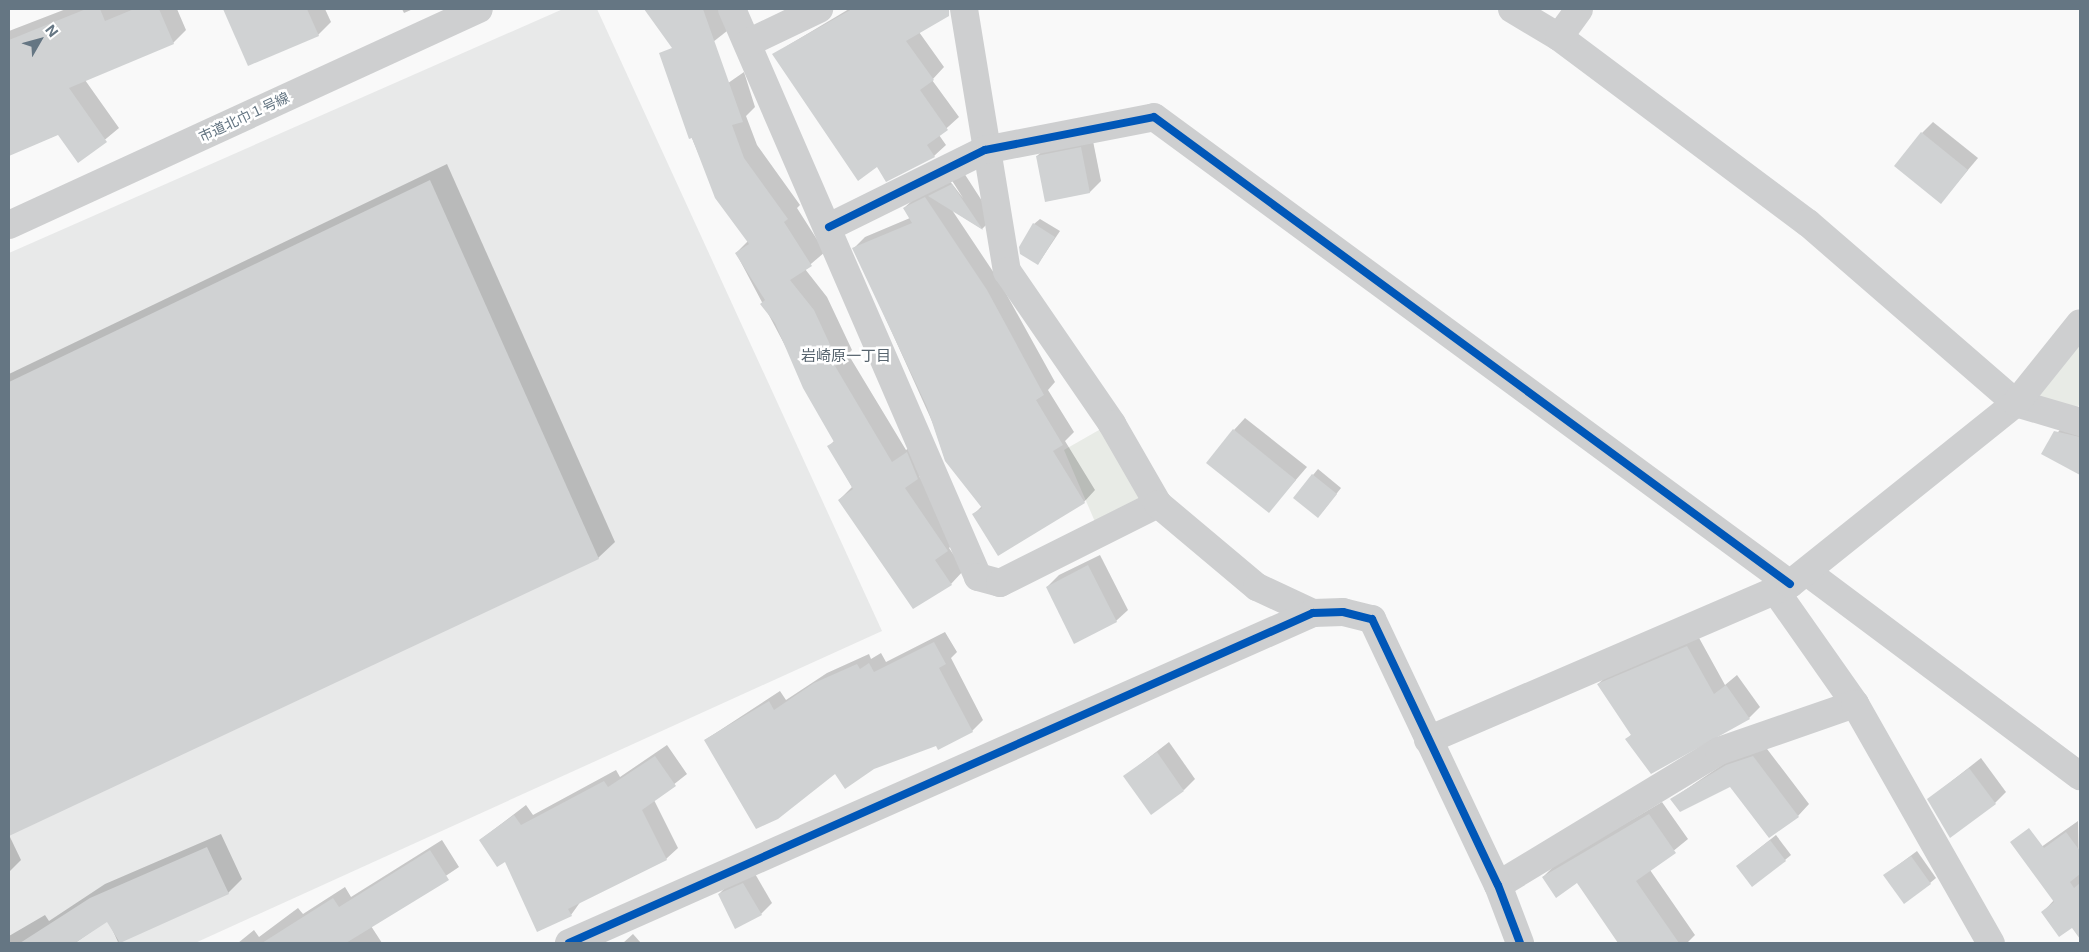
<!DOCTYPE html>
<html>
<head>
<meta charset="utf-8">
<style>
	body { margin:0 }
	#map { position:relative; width:2089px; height:952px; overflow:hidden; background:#f9f9f9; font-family:Inter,"Noto Sans JP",sans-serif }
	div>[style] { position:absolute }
	.built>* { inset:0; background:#e8e9e9 }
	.green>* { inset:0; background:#e8ebe6 }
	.shadow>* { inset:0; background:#0003 }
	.building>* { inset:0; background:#d0d2d3 }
	.minor>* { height:28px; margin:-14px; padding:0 14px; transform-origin:14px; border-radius:14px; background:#cecfd0 }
	.cycleway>* { height:8px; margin:-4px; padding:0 4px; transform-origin:4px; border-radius:4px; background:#0057b8 }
	span { translate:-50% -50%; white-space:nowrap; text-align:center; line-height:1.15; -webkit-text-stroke:5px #fff; paint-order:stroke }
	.street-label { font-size:14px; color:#657683 }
	.neighbourhood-label { font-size:15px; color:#57646e }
	.frame { position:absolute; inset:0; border:10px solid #657683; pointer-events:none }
	.north { position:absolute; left:15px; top:15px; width:50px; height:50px; -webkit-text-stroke:4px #fff; paint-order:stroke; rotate:52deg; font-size:14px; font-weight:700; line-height:20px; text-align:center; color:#657683 }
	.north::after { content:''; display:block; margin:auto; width:18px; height:22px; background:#657683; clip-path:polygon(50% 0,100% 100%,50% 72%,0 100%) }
</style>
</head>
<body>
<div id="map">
	<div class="built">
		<div style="clip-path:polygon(563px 9px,597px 9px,882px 631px,195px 943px,9px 943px,9px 253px)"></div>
	</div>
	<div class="green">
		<div style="clip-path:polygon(2080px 332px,2080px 404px,2074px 411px,2030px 394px)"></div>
		<div style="clip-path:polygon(1106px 426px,1147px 499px,1099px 531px,1064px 450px)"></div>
	</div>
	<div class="shadow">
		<div style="clip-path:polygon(66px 9px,177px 9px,186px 30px,173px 43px,85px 80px,119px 128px,78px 162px,59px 134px,9px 155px,9px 31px)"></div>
		<div style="clip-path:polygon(225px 9px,325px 9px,331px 22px,318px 35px,249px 64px)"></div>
		<div style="clip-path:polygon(402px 9px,413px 9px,404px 13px)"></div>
		<div style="clip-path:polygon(646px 9px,719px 9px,727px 31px,685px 64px)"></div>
		<div style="clip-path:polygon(849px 9px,941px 9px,943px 13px,919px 32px,944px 67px,932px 80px,959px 117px,939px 135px,946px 145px,934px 156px,877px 165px,787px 46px)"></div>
		<div style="clip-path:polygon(744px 72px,755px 107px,746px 116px,757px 145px,800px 205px,797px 208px,825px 252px,805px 269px,827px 297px,852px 350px,848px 354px,906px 450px,920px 440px,931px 464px,919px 476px,961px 536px,949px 548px,964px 570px,951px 584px,839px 500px,852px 487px,829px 446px,835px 440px,736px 253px,748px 241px,717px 197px,682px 115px)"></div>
		<div style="clip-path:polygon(1933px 122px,1978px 158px,1941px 202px,1922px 133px)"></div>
		<div style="clip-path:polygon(1092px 136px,1101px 181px,1090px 192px,1046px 201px,1037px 156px,1049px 145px)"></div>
		<div style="clip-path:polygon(447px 164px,615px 542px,598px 558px,9px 835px,9px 374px)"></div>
		<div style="clip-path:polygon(964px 173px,993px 218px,982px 229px,952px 210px,998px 279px,1055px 382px,1048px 390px,1074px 432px,1065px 441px,1095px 490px,1084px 502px,974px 514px,982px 506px,949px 459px,854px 248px,865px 237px,910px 218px,904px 208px,916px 197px,949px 180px,963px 198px,951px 179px)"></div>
		<div style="clip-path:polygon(1040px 219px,1060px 231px,1038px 264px,1034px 224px)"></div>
		<div style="clip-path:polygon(2069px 417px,2080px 420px,2080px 474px,2043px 453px)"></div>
		<div style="clip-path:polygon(1245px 418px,1307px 467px,1269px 511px,1234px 430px)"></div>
		<div style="clip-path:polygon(1318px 469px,1341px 488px,1323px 511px,1313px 475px)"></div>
		<div style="clip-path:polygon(1100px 555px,1128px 610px,1116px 621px,1047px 587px,1059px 575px)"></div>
		<div style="clip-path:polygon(945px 632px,957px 652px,951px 658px,983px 720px,972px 731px,835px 772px,705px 740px,780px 691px,786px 700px,827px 673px,869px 654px,871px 659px,881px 653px,886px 662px)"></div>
		<div style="clip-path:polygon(1698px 636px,1725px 685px,1737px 675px,1760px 707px,1749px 718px,1652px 772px,1627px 739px,1632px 734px,1598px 684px,1609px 674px)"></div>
		<div style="clip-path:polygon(1169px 742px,1195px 779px,1184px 790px,1125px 776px)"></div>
		<div style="clip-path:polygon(667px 745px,687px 774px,654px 800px,678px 848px,666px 859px,581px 901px,571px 915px,480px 840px,526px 805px,533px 815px,616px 770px,620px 777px)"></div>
		<div style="clip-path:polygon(1764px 745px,1809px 804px,1798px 816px,1731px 785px,1672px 799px,1738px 754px)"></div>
		<div style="clip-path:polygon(1981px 758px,2006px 792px,1995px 803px,1929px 799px)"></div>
		<div style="clip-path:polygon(1662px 802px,1688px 839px,1650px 870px,1695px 935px,1687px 943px,1620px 943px,1577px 882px,1543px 877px,1556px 864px)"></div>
		<div style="clip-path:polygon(2078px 821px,2080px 920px,2060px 935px,2043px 912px,2054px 900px,2037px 850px)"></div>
		<div style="clip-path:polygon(221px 834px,242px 879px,228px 893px,118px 942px,108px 920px,75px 943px,9px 943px,9px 936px,45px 915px,49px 921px,105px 884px)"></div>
		<div style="clip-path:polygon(9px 835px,21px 860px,9px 872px)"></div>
		<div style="clip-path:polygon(1776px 835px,1791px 855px,1785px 860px,1737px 866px)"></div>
		<div style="clip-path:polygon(442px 840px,459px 867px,371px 926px,382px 943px,238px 943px,254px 930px,259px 937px,298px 908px,303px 914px,345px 887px,351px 897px)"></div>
		<div style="clip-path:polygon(1917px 851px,1936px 878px,1930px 883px,1885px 875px)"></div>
		<div style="clip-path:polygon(754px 872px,772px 903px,761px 914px,719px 894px,730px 883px)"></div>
		<div style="clip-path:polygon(633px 934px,641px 943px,623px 943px)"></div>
	</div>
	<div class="building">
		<div style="clip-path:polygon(86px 9px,100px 9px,105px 21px,134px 9px,159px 9px,174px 44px,69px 88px,107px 142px,78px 163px,58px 135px,9px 156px,9px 40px)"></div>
		<div style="clip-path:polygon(223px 9px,307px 9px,319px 36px,248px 66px)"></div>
		<div style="clip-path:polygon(644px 9px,703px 9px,743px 122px,732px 125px,744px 158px,788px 219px,784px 222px,812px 266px,790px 280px,814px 310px,839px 364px,835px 366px,892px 462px,907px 452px,918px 479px,905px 488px,948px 551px,935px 560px,952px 585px,913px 609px,838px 500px,853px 489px,827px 446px,834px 442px,803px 388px,775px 323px,760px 304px,765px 300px,735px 253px,749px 244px,715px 198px,692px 138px,689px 139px,659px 53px,672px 48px)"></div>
		<div style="clip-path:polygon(852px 9px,949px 9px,949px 16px,906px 41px,934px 80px,920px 90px,948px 130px,927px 145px,935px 157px,886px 182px,877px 167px,858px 181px,772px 54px)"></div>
		<div style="clip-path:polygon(1921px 132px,1968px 170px,1941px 204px,1894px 166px)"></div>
		<div style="clip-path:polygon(1081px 147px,1090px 193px,1045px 202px,1036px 156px)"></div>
		<div style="clip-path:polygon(430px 180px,599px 559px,9px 836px,9px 382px)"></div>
		<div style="clip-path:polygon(952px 184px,983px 230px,928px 196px)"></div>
		<div style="clip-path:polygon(925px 197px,987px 290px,1044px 395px,1036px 400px,1063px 445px,1053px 451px,1085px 503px,998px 556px,972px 514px,982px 508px,945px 461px,927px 407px,852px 248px,912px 223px,903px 208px)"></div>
		<div style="clip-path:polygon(1033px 223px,1055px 237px,1038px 265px,1020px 254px,1019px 247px)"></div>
		<div style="clip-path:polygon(1233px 429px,1296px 480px,1269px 513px,1206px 463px)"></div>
		<div style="clip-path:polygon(2054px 431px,2080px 437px,2080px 475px,2041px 454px)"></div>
		<div style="clip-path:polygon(1312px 474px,1337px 494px,1318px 518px,1293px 498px)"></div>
		<div style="clip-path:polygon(1088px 565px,1117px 622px,1074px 644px,1046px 587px)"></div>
		<div style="clip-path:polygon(934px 642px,946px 664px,939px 668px,973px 732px,938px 750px,936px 746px,874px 769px,845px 789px,835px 774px,778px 819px,756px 829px,704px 740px,769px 701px,774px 710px,814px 683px,857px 664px,860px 669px,869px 663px,874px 672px)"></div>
		<div style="clip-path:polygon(1687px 646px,1714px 694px,1726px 685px,1750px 719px,1651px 774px,1625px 739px,1631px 735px,1597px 684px)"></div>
		<div style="clip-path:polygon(1157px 752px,1184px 791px,1151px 815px,1123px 776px)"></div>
		<div style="clip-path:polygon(655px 756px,676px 786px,642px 810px,667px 860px,568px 909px,572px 916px,537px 932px,505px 862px,497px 867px,479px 840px,514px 815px,521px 825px,604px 781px,608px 787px)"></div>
		<div style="clip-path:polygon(1753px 756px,1799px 817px,1769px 838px,1730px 787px,1680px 812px,1670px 799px,1726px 765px)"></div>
		<div style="clip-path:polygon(1969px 768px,1996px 804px,1950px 838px,1927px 799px)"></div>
		<div style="clip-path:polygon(1649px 814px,1676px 853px,1636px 881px,1679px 943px,1618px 943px,1577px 883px,1556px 898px,1542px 877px)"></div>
		<div style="clip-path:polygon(2029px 828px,2044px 848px,2066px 832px,2080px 851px,2080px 874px,2070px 882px,2074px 888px,2080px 883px,2080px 939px,2072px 928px,2059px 937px,2041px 912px,2054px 902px,2010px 842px)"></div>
		<div style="clip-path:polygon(1770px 840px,1786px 861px,1752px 887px,1736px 866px)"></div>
		<div style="clip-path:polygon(207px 847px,229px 894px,120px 943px,107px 922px,75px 943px,20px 943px,90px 898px)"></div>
		<div style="clip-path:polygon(430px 850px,449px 880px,346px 943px,262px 943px,333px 898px,339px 907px)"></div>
		<div style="clip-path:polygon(1911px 856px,1931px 884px,1904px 904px,1883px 875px)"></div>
		<div style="clip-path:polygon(743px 883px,762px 915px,735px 929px,718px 894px)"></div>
	</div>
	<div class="minor">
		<div style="left:732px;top:9px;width:619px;rotate:66.58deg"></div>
		<div style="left:978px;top:577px;width:23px;rotate:15deg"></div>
		<div style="left:1000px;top:583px;width:177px;rotate:-26.6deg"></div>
		<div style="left:964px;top:9px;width:266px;rotate:80.7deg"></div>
		<div style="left:1007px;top:271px;width:186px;rotate:55.5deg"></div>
		<div style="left:1112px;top:424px;width:92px;rotate:60.1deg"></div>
		<div style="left:1158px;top:504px;width:129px;rotate:40deg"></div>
		<div style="left:1257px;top:587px;width:62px;rotate:24.9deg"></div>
		<div style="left:1512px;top:9px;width:55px;rotate:30.8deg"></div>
		<div style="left:1559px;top:37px;width:311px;rotate:36.8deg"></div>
		<div style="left:1808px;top:223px;width:275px;rotate:40.9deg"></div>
		<div style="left:2016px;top:403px;width:67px;rotate:16.5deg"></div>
		<div style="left:1559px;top:37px;width:34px;rotate:-54deg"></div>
		<div style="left:748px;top:43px;width:79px;rotate:-25.6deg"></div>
		<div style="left:9px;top:225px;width:517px;rotate:-24.68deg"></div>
		<div style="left:829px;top:227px;width:174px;rotate:-26.3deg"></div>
		<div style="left:985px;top:150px;width:172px;rotate:-11deg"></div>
		<div style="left:1154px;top:117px;width:789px;rotate:36.29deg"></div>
		<div style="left:1807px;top:572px;width:341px;rotate:36.8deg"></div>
		<div style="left:1775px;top:590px;width:139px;rotate:54.9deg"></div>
		<div style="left:1428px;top:740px;width:394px;rotate:-23.3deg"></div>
		<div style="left:1790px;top:584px;width:290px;rotate:-38.7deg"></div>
		<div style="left:2016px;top:403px;width:102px;rotate:-51.3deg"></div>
		<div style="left:1498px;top:885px;width:258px;rotate:-31.2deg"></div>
		<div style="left:1719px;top:751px;width:144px;rotate:-19.1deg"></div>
		<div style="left:1855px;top:704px;width:275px;rotate:60.4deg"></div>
		<div style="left:569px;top:943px;width:814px;rotate:-23.92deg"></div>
		<div style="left:1313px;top:613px;width:30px;rotate:-2deg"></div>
		<div style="left:1343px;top:612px;width:30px;rotate:14deg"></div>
		<div style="left:1372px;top:619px;width:294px;rotate:64.7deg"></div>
		<div style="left:1498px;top:885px;width:62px;rotate:69.2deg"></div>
	</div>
	<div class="cycleway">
		<div style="left:829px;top:227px;width:174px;rotate:-26.3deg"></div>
		<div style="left:985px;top:150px;width:172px;rotate:-11deg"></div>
		<div style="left:1154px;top:117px;width:789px;rotate:36.29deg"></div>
		<div style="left:569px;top:943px;width:814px;rotate:-23.92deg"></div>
		<div style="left:1313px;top:613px;width:30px;rotate:-2deg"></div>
		<div style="left:1343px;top:612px;width:30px;rotate:14deg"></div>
		<div style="left:1372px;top:619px;width:294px;rotate:64.7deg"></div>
		<div style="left:1498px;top:885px;width:62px;rotate:69.2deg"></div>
	</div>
	<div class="street-label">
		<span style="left:244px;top:117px;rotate:-25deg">市道北巾１号線</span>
	</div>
	<div class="neighbourhood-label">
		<span style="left:846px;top:356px">岩崎原一丁目</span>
	</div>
	<div class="frame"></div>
	<div class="north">N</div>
</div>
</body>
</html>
